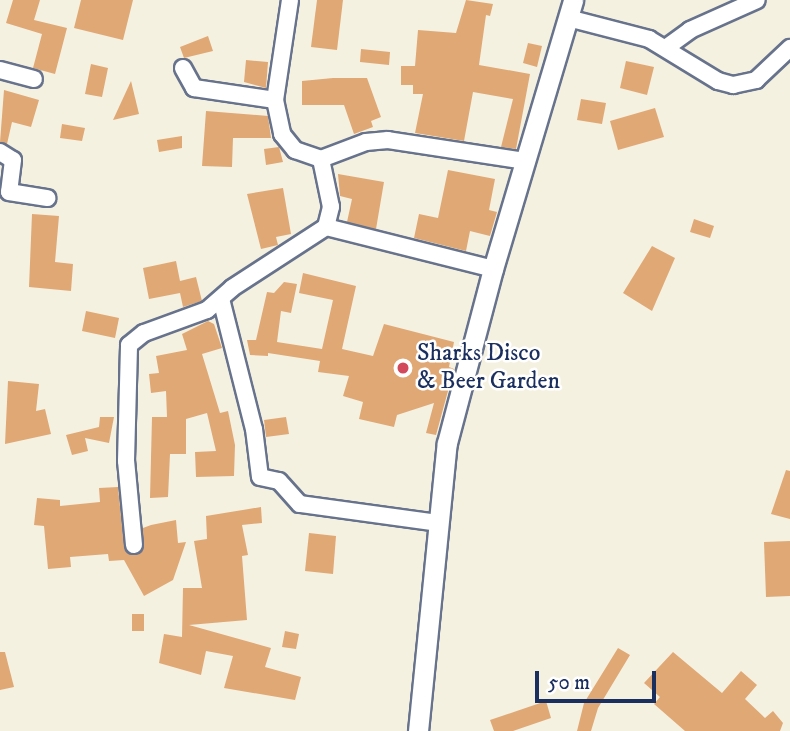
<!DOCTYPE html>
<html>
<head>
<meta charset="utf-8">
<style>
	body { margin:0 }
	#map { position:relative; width:790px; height:731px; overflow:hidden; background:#f5f1e1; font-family:"IM FELL DW Pica",serif }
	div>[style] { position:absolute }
	.building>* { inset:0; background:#e0a875 }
	.roads { filter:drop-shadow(2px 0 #67738c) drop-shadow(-2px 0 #67738c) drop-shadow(0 2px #67738c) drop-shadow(0 -2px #67738c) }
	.minor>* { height:16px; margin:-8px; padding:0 8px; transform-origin:8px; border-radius:8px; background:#fff }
	.tertiary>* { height:19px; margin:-9.5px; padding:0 9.5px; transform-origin:9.5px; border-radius:9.5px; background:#fff }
	.dots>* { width:19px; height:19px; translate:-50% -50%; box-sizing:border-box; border:4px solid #fff; border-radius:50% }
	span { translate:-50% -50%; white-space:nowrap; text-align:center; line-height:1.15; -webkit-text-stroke:5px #fff; paint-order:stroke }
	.poi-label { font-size:24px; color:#1b2f5e }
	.left { translate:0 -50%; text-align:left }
	.scale { position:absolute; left:535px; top:671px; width:121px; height:32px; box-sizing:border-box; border:4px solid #1b2f5e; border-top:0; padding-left:9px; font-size:21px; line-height:24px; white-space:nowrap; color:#1b2f5e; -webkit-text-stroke:5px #fff; paint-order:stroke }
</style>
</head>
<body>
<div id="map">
	<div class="building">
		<div style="clip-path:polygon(13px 0,40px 0,34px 20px,67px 28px,55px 74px,33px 68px,42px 34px,6px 23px)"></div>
		<div style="clip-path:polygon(81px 0,133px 0,123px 40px,74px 28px)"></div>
		<div style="clip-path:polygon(317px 0,343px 0,337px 50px,311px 47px)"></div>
		<div style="clip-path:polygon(466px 0,493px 4px,490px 16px,486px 15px,479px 65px,530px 74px,516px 149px,501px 147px,513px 99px,473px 92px,464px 141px,415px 133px,423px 94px,413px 94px,413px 85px,401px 85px,401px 66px,415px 66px,418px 30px,456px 33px)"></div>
		<div style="clip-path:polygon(208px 36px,213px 51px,184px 58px,180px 47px)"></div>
		<div style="clip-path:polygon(528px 43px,542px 46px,537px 67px,523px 63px)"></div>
		<div style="clip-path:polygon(361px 49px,390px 52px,389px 65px,360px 62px)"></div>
		<div style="clip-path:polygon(246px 60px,268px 62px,266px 88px,244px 82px)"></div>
		<div style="clip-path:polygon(626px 61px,654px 67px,647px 95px,620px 88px)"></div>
		<div style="clip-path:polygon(91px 64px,108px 68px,102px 97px,85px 94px)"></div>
		<div style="clip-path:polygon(333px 78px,367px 78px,381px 117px,371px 121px,373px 127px,354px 134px,344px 105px,302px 105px,302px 81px)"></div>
		<div style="clip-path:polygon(131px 81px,139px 114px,113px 120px)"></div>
		<div style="clip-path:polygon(4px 90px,39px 100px,31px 127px,12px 122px,7px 144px,0 142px)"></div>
		<div style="clip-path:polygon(581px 99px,606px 103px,602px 124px,577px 120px)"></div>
		<div style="clip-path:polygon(655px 108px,664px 137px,618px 150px,610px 121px)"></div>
		<div style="clip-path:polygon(206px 111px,268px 116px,271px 138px,233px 138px,232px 167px,202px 166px)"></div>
		<div style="clip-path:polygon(62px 124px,85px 128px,82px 141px,60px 138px)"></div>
		<div style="clip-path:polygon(182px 136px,182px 148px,159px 152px,157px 140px)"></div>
		<div style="clip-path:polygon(279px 147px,283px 162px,266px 165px,264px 149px)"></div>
		<div style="clip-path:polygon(448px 170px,495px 179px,489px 210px,497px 212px,490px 236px,470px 231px,466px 251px,414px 238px,419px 214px,438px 218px)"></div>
		<div style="clip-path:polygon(338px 174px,384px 182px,376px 229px,347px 222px,352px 199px,340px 196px)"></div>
		<div style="clip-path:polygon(283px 188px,291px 234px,276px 237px,278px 245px,261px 249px,247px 194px)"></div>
		<div style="clip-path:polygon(32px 214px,59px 216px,55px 262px,73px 264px,71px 291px,29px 287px)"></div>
		<div style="clip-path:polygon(694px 219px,714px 226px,710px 238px,690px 232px)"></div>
		<div style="clip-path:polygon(652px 246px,675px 258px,652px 311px,623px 293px)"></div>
		<div style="clip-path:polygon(176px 261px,180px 281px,196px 277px,202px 301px,183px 307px,180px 293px,149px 299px,143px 268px)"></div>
		<div style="clip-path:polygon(303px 273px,356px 286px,342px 349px,373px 356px,384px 324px,454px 342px,449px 367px,454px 369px,436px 435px,426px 433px,434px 403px,397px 415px,394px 427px,359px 419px,363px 402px,343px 396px,349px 376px,318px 372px,320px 361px,268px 353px,268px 356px,250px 355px,247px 340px,256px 340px,267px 292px,274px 293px,284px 282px,297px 284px,291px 313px,281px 311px,277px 342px,322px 349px,333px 300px,299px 293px)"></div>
		<div style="clip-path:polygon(86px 311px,119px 318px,115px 338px,82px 331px)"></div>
		<div style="clip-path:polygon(208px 321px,214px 324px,222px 348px,202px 354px,220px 413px,228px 411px,235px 445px,234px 476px,196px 477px,195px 452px,216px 451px,207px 413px,186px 419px,186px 454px,170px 454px,168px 497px,150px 498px,152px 417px,167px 417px,166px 391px,151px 393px,149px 374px,159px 373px,156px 356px,187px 350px,182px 334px)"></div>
		<div style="clip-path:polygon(8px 381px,39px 384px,36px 411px,45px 409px,51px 434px,5px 444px)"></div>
		<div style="clip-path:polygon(100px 417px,114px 417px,109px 443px,85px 438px,88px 451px,72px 455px,66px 435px,99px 427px)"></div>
		<div style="clip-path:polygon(286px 417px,289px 434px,266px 437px,264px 420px)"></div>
		<div style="clip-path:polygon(786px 470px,790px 471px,790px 519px,771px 514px)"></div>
		<div style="clip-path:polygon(118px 487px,124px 546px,129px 554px,143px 550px,143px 528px,151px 525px,176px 520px,178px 543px,186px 542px,173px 580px,144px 596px,124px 560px,109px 561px,108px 554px,70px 557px,71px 567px,48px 569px,44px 526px,34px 525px,37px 498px,60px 500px,60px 506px,100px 502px,99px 488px)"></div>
		<div style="clip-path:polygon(261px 507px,262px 523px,242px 525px,248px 555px,242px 556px,247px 620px,189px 625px,271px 648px,265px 667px,301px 677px,295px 700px,224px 688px,233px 656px,206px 651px,201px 675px,159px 663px,164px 634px,182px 637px,183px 588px,202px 588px,194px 541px,207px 539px,206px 516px)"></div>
		<div style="clip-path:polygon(309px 533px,336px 536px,333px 574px,305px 571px)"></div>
		<div style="clip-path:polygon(790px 541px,790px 596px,766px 597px,764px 542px)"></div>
		<div style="clip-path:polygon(132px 614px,144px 614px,144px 631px,132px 631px)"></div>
		<div style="clip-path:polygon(285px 631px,299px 634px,296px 649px,282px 647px)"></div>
		<div style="clip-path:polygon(618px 648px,630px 655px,598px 708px,591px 731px,577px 731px,584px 703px)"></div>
		<div style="clip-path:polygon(0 652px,5px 652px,14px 687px,0 690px)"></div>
		<div style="clip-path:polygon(673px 652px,722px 693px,741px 671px,757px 685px,745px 699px,765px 718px,773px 711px,783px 723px,780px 731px,685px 731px,654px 704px,660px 697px,644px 683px)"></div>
		<div style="clip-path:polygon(546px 701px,551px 718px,513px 731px,494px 731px,490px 720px)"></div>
	</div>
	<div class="roads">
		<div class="minor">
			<div style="left:290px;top:0;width:101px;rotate:98.5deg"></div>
			<div style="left:275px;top:100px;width:35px;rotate:78deg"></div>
			<div style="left:282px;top:134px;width:21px;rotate:51deg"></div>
			<div style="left:295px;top:150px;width:28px;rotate:19deg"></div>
			<div style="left:321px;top:159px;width:48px;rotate:-20.7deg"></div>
			<div style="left:366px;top:142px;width:22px;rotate:-5deg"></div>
			<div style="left:388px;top:140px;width:140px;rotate:8.7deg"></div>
			<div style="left:568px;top:18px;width:84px;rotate:14.5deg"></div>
			<div style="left:649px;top:39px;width:81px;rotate:31.3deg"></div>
			<div style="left:718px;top:81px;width:16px;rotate:15deg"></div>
			<div style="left:733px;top:85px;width:24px;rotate:-12deg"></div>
			<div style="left:756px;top:80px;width:47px;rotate:-43.3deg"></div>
			<div style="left:667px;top:47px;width:29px;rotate:-36deg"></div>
			<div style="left:690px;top:30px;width:73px;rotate:-24.1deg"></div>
			<div style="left:183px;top:68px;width:23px;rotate:61deg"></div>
			<div style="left:194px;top:88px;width:82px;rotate:8.4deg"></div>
			<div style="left:0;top:70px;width:35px;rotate:15deg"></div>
			<div style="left:0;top:152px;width:15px;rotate:32deg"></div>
			<div style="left:13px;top:160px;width:32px;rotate:97deg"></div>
			<div style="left:9px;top:192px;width:39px;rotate:9deg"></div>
			<div style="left:326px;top:227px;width:172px;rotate:14.1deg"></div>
			<div style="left:221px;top:299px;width:134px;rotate:75.8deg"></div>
			<div style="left:254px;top:429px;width:48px;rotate:82.9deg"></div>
			<div style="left:260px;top:477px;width:19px;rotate:12deg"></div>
			<div style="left:279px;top:481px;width:31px;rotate:48deg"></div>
			<div style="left:300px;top:504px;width:140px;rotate:7.8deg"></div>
			<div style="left:134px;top:545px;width:84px;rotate:-95.4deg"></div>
			<div style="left:126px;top:461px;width:116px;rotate:-88.5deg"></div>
			<div style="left:129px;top:345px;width:19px;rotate:-39deg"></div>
			<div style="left:144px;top:333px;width:67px;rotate:-20.1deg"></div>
			<div style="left:207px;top:310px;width:33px;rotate:-41deg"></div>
			<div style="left:232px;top:288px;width:112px;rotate:-33deg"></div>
			<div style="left:326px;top:227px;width:21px;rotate:-76deg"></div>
			<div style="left:331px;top:207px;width:49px;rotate:-101.8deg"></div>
		</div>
		<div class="tertiary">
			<div style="left:418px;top:731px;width:289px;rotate:-84.3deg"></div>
			<div style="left:447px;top:443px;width:180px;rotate:-75.2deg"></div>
			<div style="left:493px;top:269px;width:281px;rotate:-73.4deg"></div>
		</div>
	</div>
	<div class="dots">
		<div style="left:403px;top:368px;background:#d1495b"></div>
	</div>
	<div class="poi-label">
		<span class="left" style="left:417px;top:368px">Sharks Disco<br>&amp; Beer Garden</span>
	</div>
	<div class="scale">50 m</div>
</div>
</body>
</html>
